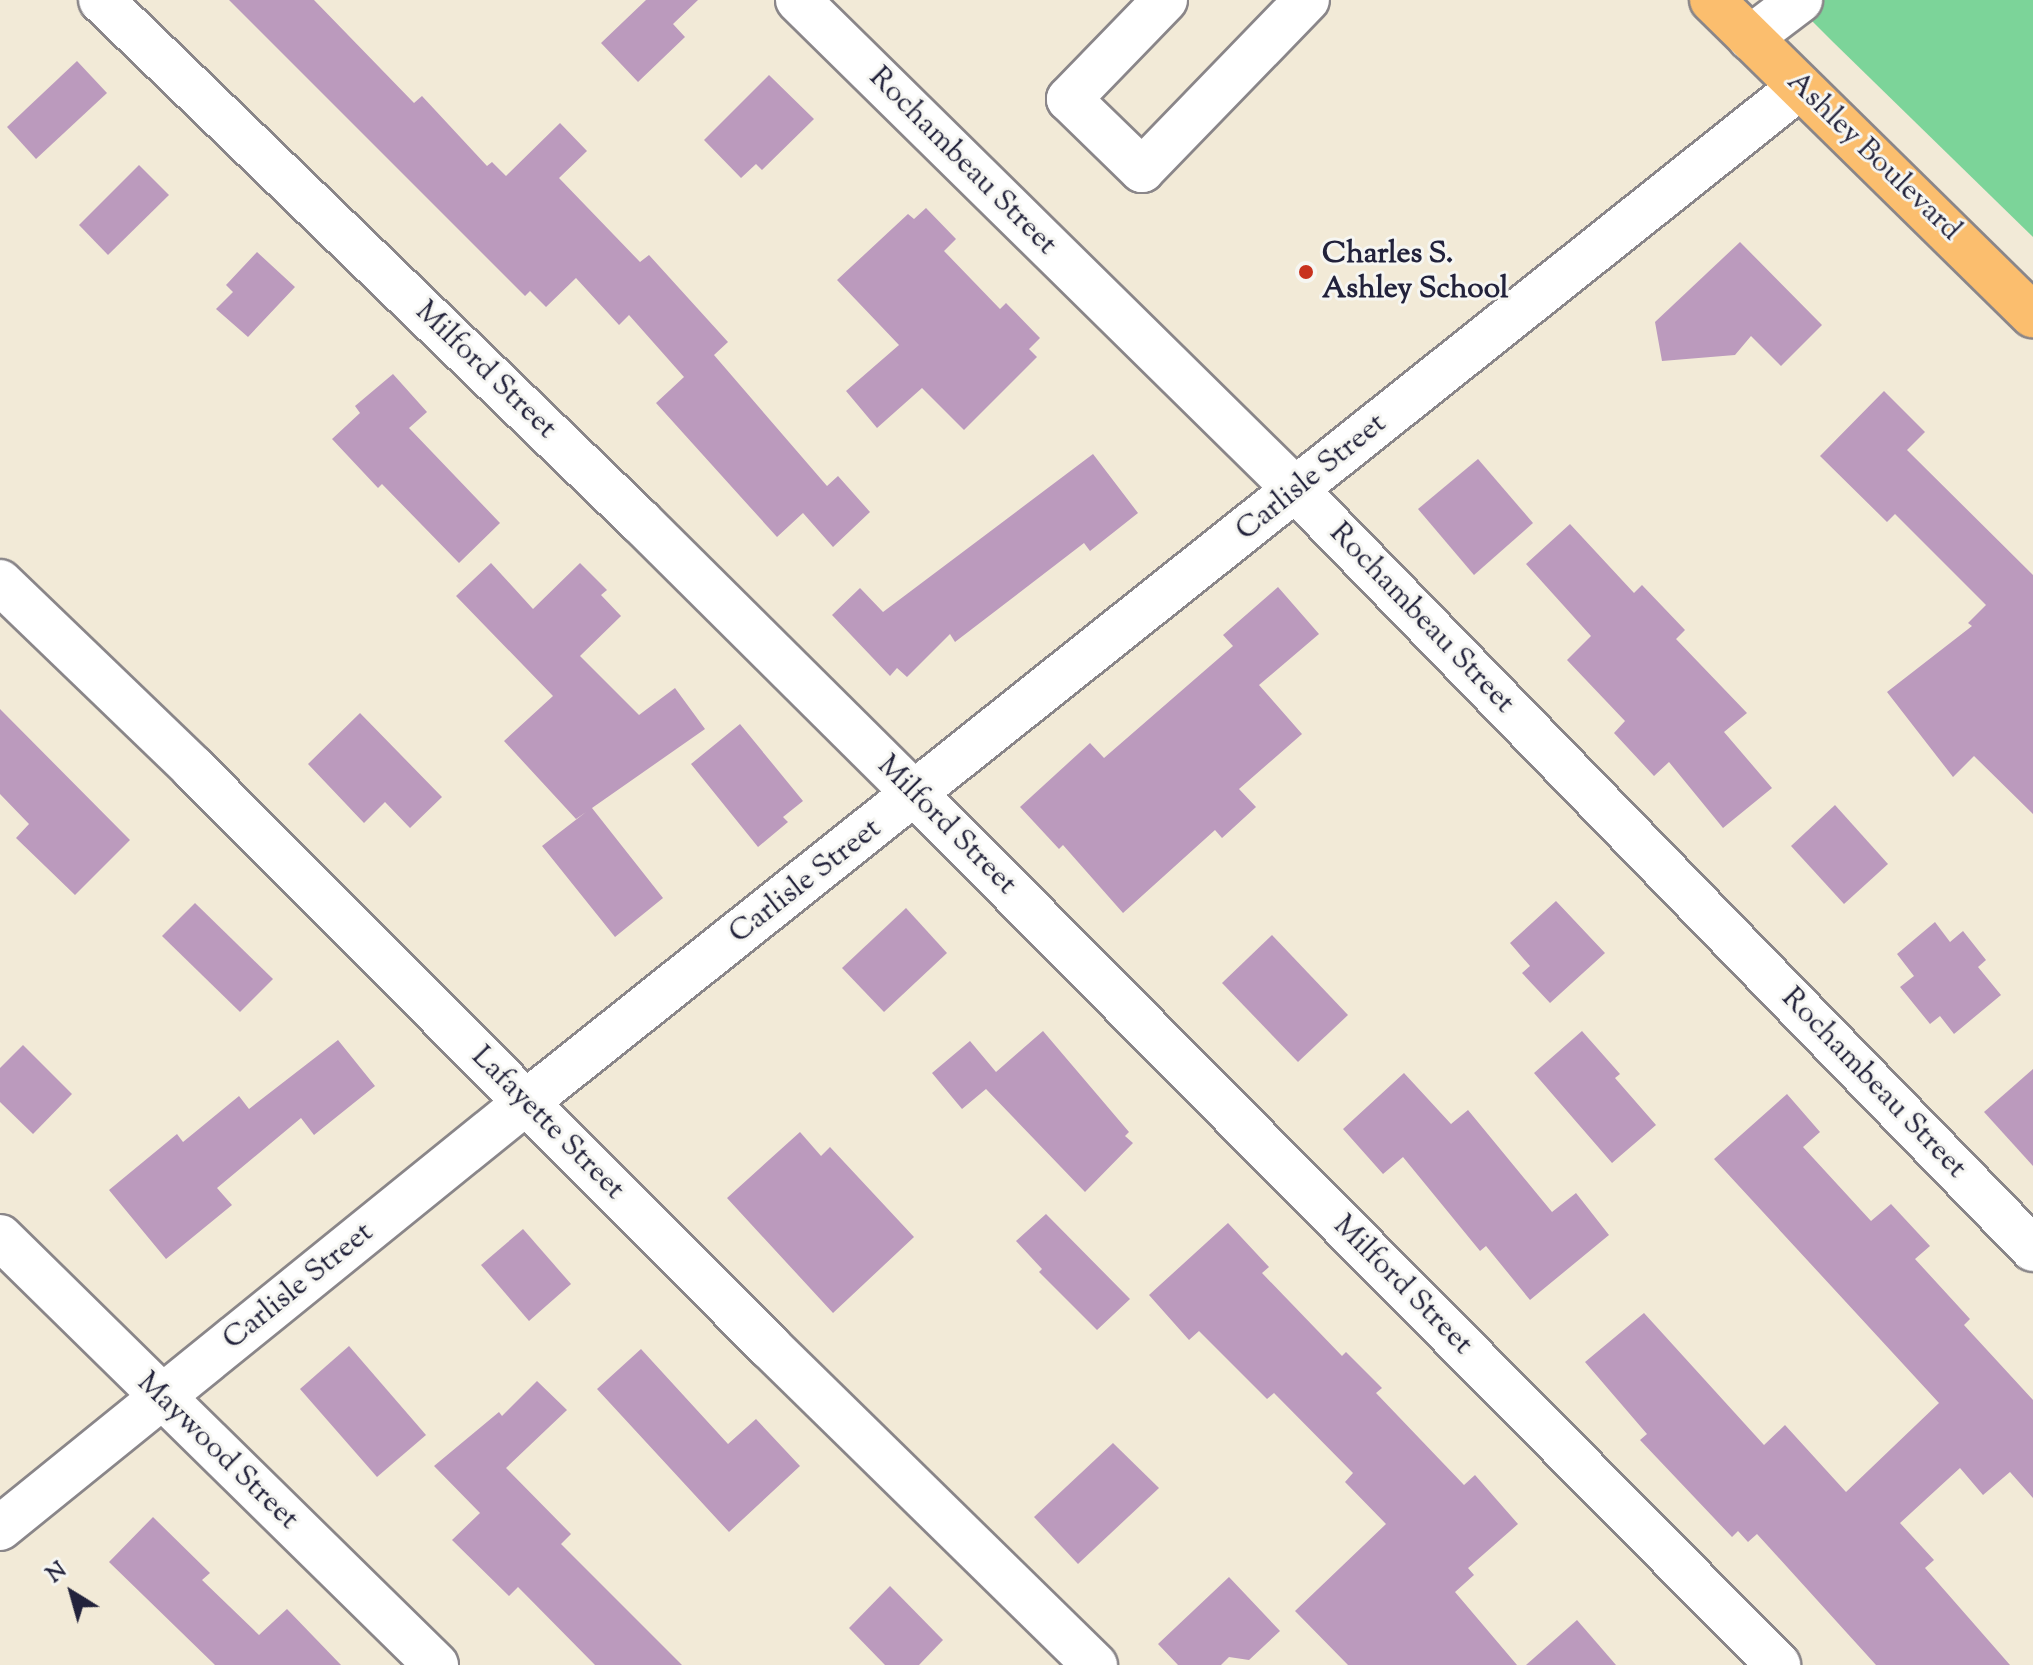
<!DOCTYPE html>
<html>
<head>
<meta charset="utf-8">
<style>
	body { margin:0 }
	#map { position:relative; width:2033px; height:1665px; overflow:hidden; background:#f2ead7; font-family:"Sorts Mill Goudy",serif }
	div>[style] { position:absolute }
	.green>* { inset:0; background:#7cd499 }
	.building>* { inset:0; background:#bb9abd }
	.roads { filter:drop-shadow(2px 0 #8a8689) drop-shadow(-2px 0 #8a8689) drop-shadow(0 2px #8a8689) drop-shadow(0 -2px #8a8689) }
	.minor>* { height:44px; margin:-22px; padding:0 22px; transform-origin:22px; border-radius:22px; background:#fff }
	.major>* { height:44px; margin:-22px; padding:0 22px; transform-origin:22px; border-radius:22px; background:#fbbe6e }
	.dots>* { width:22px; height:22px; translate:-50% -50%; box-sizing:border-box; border:4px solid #f6f6f2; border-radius:50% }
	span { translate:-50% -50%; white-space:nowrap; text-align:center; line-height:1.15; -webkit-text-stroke:6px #f6f6f2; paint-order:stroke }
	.street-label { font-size:30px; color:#22223b }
	.poi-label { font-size:30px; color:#22223b; font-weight:700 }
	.left { translate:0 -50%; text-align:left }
	.north { position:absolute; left:32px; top:1553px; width:80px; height:80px; -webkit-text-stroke:6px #f6f6f2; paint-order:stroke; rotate:323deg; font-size:22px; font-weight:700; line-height:32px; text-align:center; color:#22223b }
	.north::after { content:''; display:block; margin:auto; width:28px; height:36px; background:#22223b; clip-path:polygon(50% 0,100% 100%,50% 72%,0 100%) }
</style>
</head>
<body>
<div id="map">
	<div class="green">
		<div style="clip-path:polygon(1791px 0,2033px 0,2033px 237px,1832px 41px)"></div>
	</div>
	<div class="building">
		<div style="clip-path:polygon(229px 0,314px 0,414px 103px,422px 96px,487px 166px,492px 162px,506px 176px,560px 123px,587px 151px,559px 178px,640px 262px,649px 255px,728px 342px,714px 355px,827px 486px,838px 476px,870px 512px,833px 547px,803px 513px,777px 537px,656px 403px,684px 377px,629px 315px,619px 325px,576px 278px,546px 307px,530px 291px,525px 296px)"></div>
		<div style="clip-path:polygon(646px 0,698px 0,673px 24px,685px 37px,638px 82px,601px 43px)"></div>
		<div style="clip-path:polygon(77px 61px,107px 93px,36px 159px,7px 127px)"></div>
		<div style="clip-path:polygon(769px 75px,814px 119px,762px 170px,756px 164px,741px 178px,704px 140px)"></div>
		<div style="clip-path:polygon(139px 165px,169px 195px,108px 255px,79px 225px)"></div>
		<div style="clip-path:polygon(926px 208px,956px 239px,944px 251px,1000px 309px,1006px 303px,1040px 338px,1029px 349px,1037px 357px,964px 430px,922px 388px,877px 428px,846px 391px,899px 345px,837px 280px,908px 214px,914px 219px)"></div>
		<div style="clip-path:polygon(1740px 242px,1822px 325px,1781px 366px,1751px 336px,1735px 355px,1662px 361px,1655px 322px)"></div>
		<div style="clip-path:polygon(257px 252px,295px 287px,248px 337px,216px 309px,233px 292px,226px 285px)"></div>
		<div style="clip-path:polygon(393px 374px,427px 412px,409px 428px,500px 523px,459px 563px,382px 484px,378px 488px,332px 439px,360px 413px,355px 406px)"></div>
		<div style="clip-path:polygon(1884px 391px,1925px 432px,1907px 450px,2033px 575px,2033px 814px,1974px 756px,1953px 777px,1887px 692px,1972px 626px,1968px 623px,1986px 605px,1895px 514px,1887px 522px,1820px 456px)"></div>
		<div style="clip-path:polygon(1093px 454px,1138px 513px,1090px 551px,1084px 543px,955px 642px,950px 634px,907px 677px,897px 668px,890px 676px,832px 615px,860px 588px,883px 612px)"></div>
		<div style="clip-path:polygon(1478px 459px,1533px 523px,1474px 575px,1418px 509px)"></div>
		<div style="clip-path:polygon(1570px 524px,1634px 593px,1642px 585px,1685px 630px,1676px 639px,1747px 713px,1724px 732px,1772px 788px,1723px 828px,1669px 762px,1654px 776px,1614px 733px,1625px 721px,1567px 660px,1591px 636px,1526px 564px)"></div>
		<div style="clip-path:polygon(491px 563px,533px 609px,580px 563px,607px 590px,601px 595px,621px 616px,580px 656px,639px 715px,675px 688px,705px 729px,592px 808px,663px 898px,615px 937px,542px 846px,586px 812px,576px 819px,504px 741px,553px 696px,456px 596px)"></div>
		<div style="clip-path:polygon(1278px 587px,1319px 634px,1259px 685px,1302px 734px,1239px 789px,1256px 807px,1222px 838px,1215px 830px,1123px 913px,1063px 845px,1059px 849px,1020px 807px,1090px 743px,1104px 758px,1233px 646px,1223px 635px)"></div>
		<div style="clip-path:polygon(0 709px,130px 840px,75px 895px,16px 838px,29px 824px,0 794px)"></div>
		<div style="clip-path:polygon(360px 713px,442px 797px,410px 828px,385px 802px,364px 823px,308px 764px)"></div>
		<div style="clip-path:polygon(740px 724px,803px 801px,783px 817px,788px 822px,758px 847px,691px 764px)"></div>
		<div style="clip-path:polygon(1835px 805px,1888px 864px,1844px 904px,1791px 846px)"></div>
		<div style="clip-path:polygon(1556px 901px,1605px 953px,1550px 1003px,1522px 973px,1530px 966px,1510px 943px)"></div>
		<div style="clip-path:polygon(195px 903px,273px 979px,240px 1012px,162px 936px)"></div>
		<div style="clip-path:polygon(906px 908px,947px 953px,884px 1012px,842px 968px)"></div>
		<div style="clip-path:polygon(1935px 922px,1950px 942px,1963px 931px,1986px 960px,1978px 967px,2001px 995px,1954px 1034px,1940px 1016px,1930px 1024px,1900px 987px,1914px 976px,1897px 954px)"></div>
		<div style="clip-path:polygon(1272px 935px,1348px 1015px,1298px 1062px,1222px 983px)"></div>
		<div style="clip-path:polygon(1043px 1031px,1129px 1132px,1125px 1136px,1133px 1143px,1085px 1192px,986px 1089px,962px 1109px,932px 1073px,970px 1041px,996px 1072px)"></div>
		<div style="clip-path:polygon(1582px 1031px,1620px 1074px,1615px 1078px,1656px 1125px,1612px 1163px,1534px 1073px)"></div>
		<div style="clip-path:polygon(338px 1040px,375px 1086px,314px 1135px,301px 1118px,217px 1188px,232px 1205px,166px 1259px,109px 1190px,177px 1134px,183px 1142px,239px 1096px,249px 1109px)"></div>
		<div style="clip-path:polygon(23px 1045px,72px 1094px,33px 1134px,0 1102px,0 1068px)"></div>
		<div style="clip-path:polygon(2033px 1069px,2033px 1166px,1984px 1112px)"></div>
		<div style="clip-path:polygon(1404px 1073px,1451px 1124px,1468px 1110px,1552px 1212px,1576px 1193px,1609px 1235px,1530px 1300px,1486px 1246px,1480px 1251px,1403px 1157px,1383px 1174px,1343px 1129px)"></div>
		<div style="clip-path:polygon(1787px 1094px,1820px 1132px,1803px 1147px,1871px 1221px,1891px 1204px,1930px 1246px,1915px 1259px,1970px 1319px,1964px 1325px,2033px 1400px,2033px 1498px,2010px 1472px,1983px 1495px,1960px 1468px,1900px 1523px,1934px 1560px,1925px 1568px,2010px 1665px,1876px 1665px,1757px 1534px,1748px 1542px,1738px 1531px,1732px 1537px,1640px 1440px,1647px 1434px,1585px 1362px,1644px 1313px,1764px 1445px,1785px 1425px,1846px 1492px,1939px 1403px,1714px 1159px)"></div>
		<div style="clip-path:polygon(800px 1132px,821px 1156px,830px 1147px,914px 1237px,833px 1313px,727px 1198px)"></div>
		<div style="clip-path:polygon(1046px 1214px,1130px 1299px,1097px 1330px,1039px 1272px,1042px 1269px,1016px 1241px)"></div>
		<div style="clip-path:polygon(1228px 1223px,1269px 1267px,1262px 1273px,1342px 1356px,1346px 1352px,1382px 1388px,1376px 1393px,1464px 1485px,1475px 1475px,1518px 1524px,1468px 1568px,1474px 1575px,1455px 1592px,1517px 1665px,1348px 1665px,1295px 1611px,1386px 1524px,1345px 1482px,1353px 1473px,1274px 1393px,1267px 1399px,1199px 1331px,1189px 1340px,1149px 1295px)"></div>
		<div style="clip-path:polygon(523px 1229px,571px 1284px,529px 1321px,481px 1265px)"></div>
		<div style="clip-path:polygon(349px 1346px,426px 1435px,377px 1477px,300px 1389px)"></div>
		<div style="clip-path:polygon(641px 1349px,728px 1444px,756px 1419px,800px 1466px,729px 1532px,597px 1389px)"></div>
		<div style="clip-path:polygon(537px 1381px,567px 1410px,506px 1468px,571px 1534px,561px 1544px,682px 1665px,595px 1665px,518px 1587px,509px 1596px,452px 1540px,480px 1513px,434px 1466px,499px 1412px,502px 1416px)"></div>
		<div style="clip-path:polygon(1113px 1443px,1159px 1488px,1078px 1564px,1034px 1517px)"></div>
		<div style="clip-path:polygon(153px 1517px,210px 1573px,202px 1580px,259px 1635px,287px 1609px,341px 1665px,215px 1665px,109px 1562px)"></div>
		<div style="clip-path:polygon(1229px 1577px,1280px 1631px,1249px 1660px,1229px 1657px,1221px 1665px,1178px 1665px,1158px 1644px)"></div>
		<div style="clip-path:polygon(890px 1586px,943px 1640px,919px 1665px,885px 1665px,849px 1628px)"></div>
		<div style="clip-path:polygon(1577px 1620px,1616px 1665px,1526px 1665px)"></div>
	</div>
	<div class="roads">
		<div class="minor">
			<div style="left:101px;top:0;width:750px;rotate:44.03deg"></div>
			<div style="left:640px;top:521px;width:389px;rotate:44.8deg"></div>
			<div style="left:916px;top:795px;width:1225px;rotate:45.26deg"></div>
			<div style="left:798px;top:0;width:699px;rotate:44.54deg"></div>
			<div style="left:1296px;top:490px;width:1058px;rotate:45.84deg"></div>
			<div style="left:1165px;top:0;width:138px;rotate:134.1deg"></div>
			<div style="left:1069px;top:99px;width:102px;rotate:44.2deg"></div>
			<div style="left:1142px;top:170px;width:237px;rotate:-45.9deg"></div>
			<div style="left:1750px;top:38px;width:63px;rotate:-37.2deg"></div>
			<div style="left:0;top:582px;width:268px;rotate:43.9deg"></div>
			<div style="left:193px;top:768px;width:817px;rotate:45.1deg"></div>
			<div style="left:770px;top:1347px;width:455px;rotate:44.4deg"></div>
			<div style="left:0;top:1237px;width:611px;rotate:44.47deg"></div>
			<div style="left:0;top:1528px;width:675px;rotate:-38.99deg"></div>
			<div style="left:525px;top:1103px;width:1630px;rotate:-38.55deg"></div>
		</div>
		<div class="major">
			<div style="left:1712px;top:0;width:450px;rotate:44.5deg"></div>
		</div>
	</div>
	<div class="dots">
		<div style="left:1306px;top:272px;background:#c8321e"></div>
	</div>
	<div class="street-label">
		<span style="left:1873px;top:157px;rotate:44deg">Ashley Boulevard</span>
		<span style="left:962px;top:162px;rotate:45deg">Rochambeau Street</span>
		<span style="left:485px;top:371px;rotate:44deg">Milford Street</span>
		<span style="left:1312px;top:478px;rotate:-39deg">Carlisle Street</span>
		<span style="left:1421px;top:619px;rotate:46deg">Rochambeau Street</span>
		<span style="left:946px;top:826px;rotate:45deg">Milford Street</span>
		<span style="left:806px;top:882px;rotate:-38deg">Carlisle Street</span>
		<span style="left:1873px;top:1084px;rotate:46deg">Rochambeau Street</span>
		<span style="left:547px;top:1124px;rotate:45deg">Lafayette Street</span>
		<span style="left:1402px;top:1286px;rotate:45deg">Milford Street</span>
		<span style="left:299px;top:1287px;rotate:-39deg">Carlisle Street</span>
		<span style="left:217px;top:1452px;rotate:44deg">Maywood Street</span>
	</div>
	<div class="poi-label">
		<span class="left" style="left:1322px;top:272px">Charles S.<br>Ashley School</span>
	</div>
	<div class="north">N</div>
</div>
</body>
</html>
